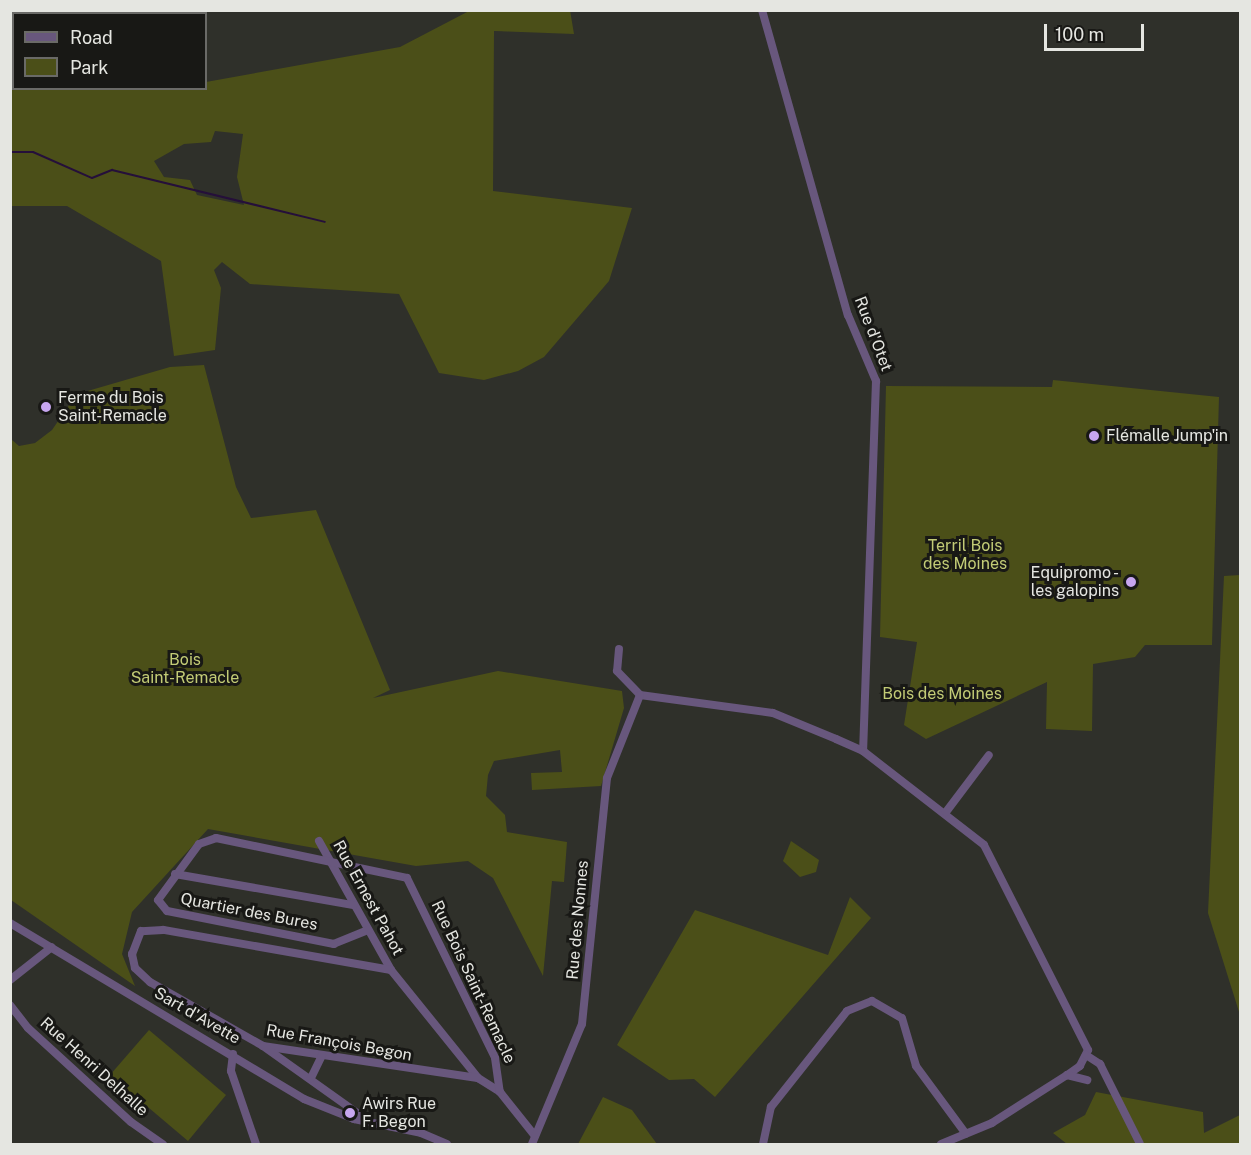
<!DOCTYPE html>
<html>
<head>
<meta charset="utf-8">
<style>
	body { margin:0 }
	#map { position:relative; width:1251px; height:1155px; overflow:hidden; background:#2f302a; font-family:"Public Sans",sans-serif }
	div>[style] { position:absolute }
	.green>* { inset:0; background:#4b4f18 }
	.stream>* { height:2px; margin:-1px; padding:0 1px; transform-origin:1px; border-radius:1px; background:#250f3a }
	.minor>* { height:8px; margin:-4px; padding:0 4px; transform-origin:4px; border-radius:4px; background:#68577d }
	.dots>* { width:16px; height:16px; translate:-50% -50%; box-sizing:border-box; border:3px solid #181815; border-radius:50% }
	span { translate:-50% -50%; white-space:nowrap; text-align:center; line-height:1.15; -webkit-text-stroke:6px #181815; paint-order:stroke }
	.street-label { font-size:16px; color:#e5e6e1 }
	.poi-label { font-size:16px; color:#e5e6e1 }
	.left { translate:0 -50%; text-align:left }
	.right { translate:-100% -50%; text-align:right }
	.park-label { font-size:16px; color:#c3cc76 }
	.frame { position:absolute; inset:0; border:12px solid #e5e6e1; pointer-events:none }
	.legend { position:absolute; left:12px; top:12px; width:195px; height:78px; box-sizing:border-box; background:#181815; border:2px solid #6a6a67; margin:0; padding:8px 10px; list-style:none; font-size:18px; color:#e5e6e1 }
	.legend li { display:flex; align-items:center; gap:12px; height:30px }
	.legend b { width:30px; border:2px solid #6a6a67 }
	.scale { position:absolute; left:1044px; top:24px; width:100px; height:27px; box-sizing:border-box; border:3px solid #e5e6e1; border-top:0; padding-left:8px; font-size:18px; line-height:21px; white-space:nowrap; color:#e5e6e1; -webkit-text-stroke:4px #181815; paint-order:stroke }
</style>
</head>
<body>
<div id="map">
	<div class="green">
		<div style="clip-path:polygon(evenodd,570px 10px,574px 34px,494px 31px,493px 191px,632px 208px,609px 281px,544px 357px,518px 371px,484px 380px,439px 373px,399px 294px,250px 284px,222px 262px,214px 270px,221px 288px,215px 350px,174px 356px,161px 261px,67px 206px,11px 206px,11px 36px,14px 88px,206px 88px,206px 82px,400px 47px,469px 11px,570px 10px,215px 131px,243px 134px,237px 177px,244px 205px,197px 195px,190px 180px,164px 177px,154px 161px,184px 144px,211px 142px,215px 131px)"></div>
		<div style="clip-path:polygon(204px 365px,236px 487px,251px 518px,316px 510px,390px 690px,373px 698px,498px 671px,622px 691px,624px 708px,601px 786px,532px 790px,531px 773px,562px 772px,560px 750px,494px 761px,488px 775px,486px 796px,505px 815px,507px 832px,567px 842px,564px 882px,552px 881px,543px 976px,493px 878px,468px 861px,416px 866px,208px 829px,132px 912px,122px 954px,135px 986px,11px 900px,11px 439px,19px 446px,35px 443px,52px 430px,76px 395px,91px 390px,170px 367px)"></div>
		<div style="clip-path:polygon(1053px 380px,1219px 397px,1212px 645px,1145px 645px,1135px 657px,1093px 664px,1092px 731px,1046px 729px,1047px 682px,926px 739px,904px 725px,917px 642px,880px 637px,886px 386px,1052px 387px)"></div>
		<div style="clip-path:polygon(1240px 575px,1240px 1015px,1208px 913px,1224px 576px)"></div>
		<div style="clip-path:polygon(791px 841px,819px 860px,816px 872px,800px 877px,783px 861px)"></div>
		<div style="clip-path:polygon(850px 897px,871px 918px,715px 1097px,694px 1079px,669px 1080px,617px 1045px,695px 910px,828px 955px)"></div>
		<div style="clip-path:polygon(149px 1030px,226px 1095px,188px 1141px,110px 1075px)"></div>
		<div style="clip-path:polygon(1096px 1092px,1203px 1112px,1204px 1133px,1240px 1115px,1240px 1144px,1067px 1144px,1053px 1133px,1085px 1115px)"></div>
		<div style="clip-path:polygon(603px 1097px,632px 1110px,657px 1144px,578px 1144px)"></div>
	</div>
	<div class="stream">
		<div style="left:10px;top:152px;width:23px"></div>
		<div style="left:33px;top:152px;width:64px;rotate:23.8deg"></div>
		<div style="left:92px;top:178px;width:22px;rotate:-22deg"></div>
		<div style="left:112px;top:170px;width:219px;rotate:13.7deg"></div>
	</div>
	<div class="minor">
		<div style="left:762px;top:10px;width:317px;rotate:74.3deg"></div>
		<div style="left:848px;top:315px;width:72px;rotate:67deg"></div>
		<div style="left:876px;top:381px;width:370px;rotate:92deg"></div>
		<div style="left:619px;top:649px;width:22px;rotate:95deg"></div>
		<div style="left:617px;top:671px;width:33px;rotate:46deg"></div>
		<div style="left:640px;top:695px;width:134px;rotate:7.7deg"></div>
		<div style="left:773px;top:713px;width:68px;rotate:22.4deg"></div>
		<div style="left:836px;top:739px;width:30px;rotate:24deg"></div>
		<div style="left:863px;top:751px;width:153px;rotate:37.8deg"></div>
		<div style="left:984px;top:845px;width:230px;rotate:63.1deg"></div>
		<div style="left:1088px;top:1050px;width:18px;rotate:117deg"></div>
		<div style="left:1080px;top:1066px;width:16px;rotate:145deg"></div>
		<div style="left:1067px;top:1075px;width:89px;rotate:147.4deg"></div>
		<div style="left:992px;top:1123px;width:55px;rotate:157.6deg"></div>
		<div style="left:946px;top:812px;width:71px;rotate:-53deg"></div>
		<div style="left:319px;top:841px;width:148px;rotate:60.8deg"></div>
		<div style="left:391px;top:970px;width:139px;rotate:51.1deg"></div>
		<div style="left:478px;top:1078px;width:26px;rotate:32deg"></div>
		<div style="left:500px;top:1092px;width:56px;rotate:51.5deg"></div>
		<div style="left:175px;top:874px;width:181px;rotate:9.9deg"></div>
		<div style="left:10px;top:923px;width:343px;rotate:30.9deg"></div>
		<div style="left:304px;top:1099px;width:54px;rotate:21.8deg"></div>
		<div style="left:354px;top:1119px;width:68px;rotate:11.8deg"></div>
		<div style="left:421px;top:1133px;width:28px;rotate:23deg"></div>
		<div style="left:368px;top:930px;width:37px;rotate:158deg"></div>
		<div style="left:334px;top:944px;width:170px;rotate:-168.8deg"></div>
		<div style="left:167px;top:911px;width:14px;rotate:-129deg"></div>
		<div style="left:158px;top:900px;width:69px;rotate:-53.8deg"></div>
		<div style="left:199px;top:844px;width:18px;rotate:-19deg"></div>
		<div style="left:216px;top:838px;width:195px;rotate:11.8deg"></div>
		<div style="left:407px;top:878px;width:200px;rotate:63.9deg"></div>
		<div style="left:495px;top:1058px;width:34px;rotate:82deg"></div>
		<div style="left:391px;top:970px;width:231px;rotate:-170deg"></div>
		<div style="left:163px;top:930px;width:22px;rotate:177deg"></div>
		<div style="left:141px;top:931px;width:25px;rotate:111deg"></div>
		<div style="left:132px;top:954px;width:14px;rotate:78deg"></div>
		<div style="left:135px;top:968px;width:21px;rotate:43deg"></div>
		<div style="left:150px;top:982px;width:130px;rotate:29.5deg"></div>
		<div style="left:263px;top:1046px;width:217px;rotate:8.5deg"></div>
		<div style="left:10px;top:980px;width:53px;rotate:-38.2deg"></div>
		<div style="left:10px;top:1005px;width:29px;rotate:52deg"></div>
		<div style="left:28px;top:1028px;width:139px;rotate:42.4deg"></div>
		<div style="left:131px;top:1122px;width:39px;rotate:35deg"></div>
		<div style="left:263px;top:1046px;width:131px;rotate:35.4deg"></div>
		<div style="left:233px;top:1054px;width:17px;rotate:97deg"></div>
		<div style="left:231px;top:1071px;width:77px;rotate:71.1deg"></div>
		<div style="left:1086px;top:1055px;width:17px;rotate:33deg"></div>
		<div style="left:1100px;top:1064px;width:89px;rotate:63.4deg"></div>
		<div style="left:1067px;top:1075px;width:21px;rotate:14deg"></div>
		<div style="left:311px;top:1078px;width:25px;rotate:-64deg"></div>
		<div style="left:532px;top:1144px;width:130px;rotate:-67.4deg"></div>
		<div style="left:582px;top:1024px;width:247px;rotate:-84.2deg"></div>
		<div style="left:607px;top:778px;width:89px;rotate:-68.3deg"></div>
		<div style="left:763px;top:1144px;width:38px;rotate:-78deg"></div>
		<div style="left:771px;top:1107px;width:122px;rotate:-51.6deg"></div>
		<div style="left:847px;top:1011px;width:27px;rotate:-22deg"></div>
		<div style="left:872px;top:1001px;width:34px;rotate:30deg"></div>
		<div style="left:902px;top:1018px;width:50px;rotate:73.7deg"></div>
		<div style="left:916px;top:1066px;width:84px;rotate:53.7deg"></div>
	</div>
	<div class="dots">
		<div style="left:46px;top:407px;background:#c7a6ef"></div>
		<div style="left:1094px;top:436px;background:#c7a6ef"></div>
		<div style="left:1131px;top:582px;background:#c7a6ef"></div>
		<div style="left:350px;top:1113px;background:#c7a6ef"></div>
	</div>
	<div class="street-label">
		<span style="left:873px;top:334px;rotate:69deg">Rue d'Otet</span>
		<span style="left:368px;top:898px;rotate:61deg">Rue Ernest Pahot</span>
		<span style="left:249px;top:912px;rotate:11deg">Quartier des Bures</span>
		<span style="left:578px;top:920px;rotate:-85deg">Rue des Nonnes</span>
		<span style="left:473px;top:982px;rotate:65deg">Rue Bois Saint-Remacle</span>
		<span style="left:197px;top:1016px;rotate:30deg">Sart d'Avette</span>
		<span style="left:339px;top:1043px;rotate:10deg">Rue François Begon</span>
		<span style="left:94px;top:1067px;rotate:42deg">Rue Henri Delhalle</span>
	</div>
	<div class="poi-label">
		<span class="left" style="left:58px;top:407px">Ferme du Bois<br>Saint-Remacle</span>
		<span class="left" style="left:1106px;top:436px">Flémalle Jump'in</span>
		<span class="right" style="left:1119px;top:582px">Equipromo -<br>les galopins</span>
		<span class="left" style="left:362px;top:1113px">Awirs Rue<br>F. Begon</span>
	</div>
	<div class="park-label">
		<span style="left:965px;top:555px">Terril Bois<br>des Moines</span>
		<span style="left:185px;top:669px">Bois<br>Saint-Remacle</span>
		<span style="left:942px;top:694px">Bois des Moines</span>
	</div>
	<div class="frame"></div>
	<ul class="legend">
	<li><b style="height:8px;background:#68577d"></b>Road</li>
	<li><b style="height:16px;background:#4b4f18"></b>Park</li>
	</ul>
	<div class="scale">100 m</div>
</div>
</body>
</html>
